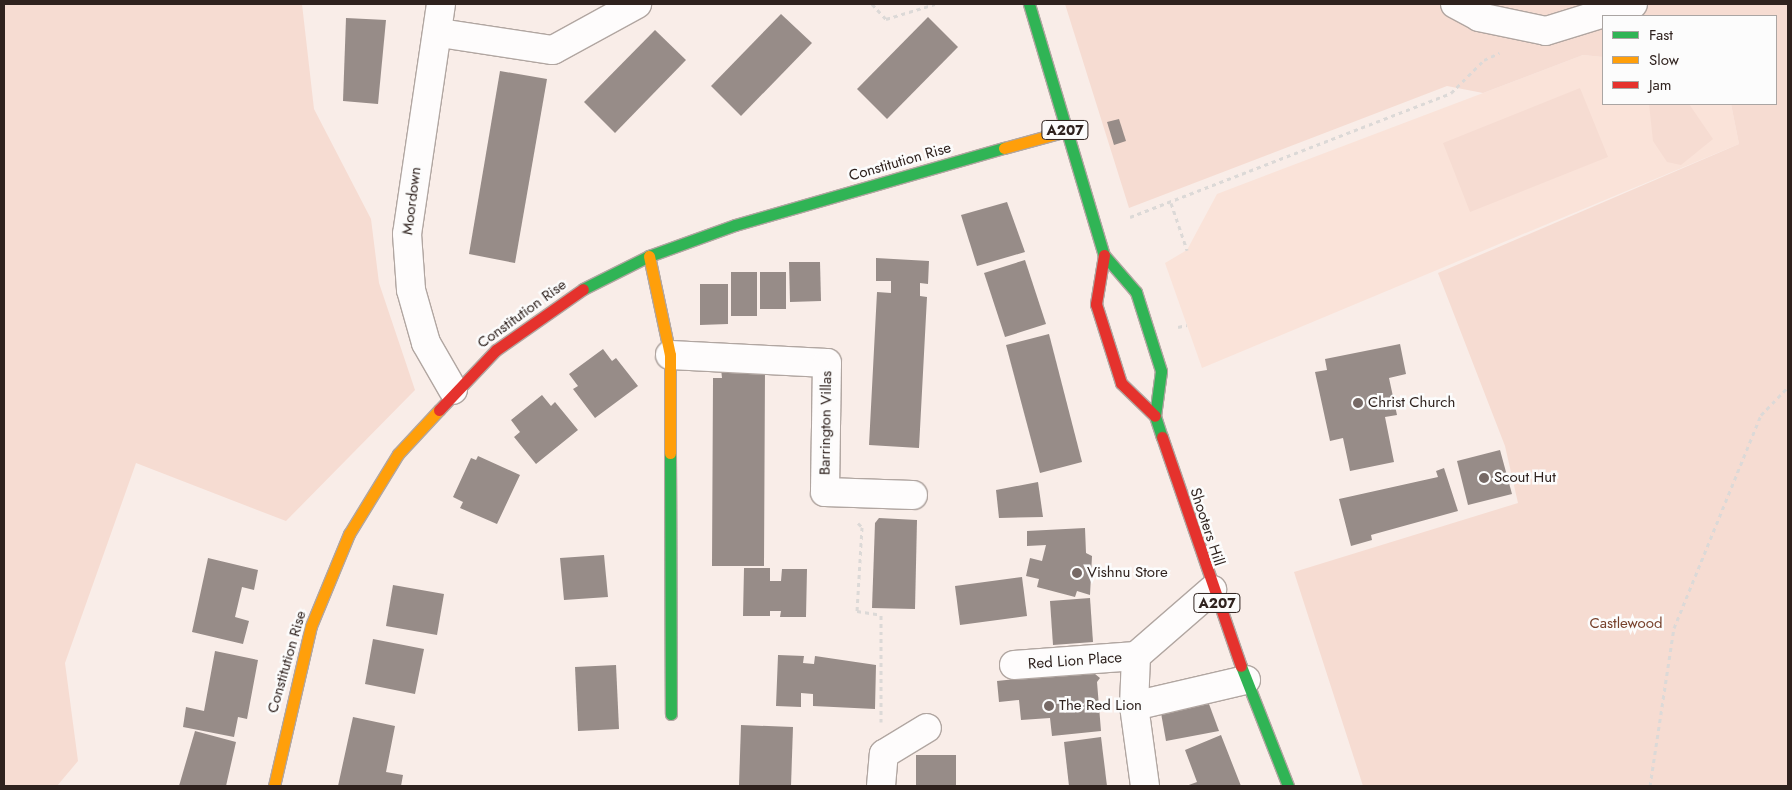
<!DOCTYPE html>
<html>
<head>
<meta charset="utf-8">
<style>
	body { margin:0 }
	#map { position:relative; width:1792px; height:790px; overflow:hidden; background:#f9ede8; font-family:Jost,sans-serif }
	div>[style] { position:absolute }
	.built>* { inset:0; background:#fae3d9 }
	.green>* { inset:0; background:#f6dcd2 }
	.building>* { inset:0; background:#978c88 }
	.path>* { height:3px; margin-top:-1.5px; transform-origin:0; background:repeating-linear-gradient(90deg,#dcd9d7 0 4px,transparent 0 8px) }
	.roads { filter:drop-shadow(1px 0 #b1a6a1) drop-shadow(-1px 0 #b1a6a1) drop-shadow(0 1px #b1a6a1) drop-shadow(0 -1px #b1a6a1) }
	.street>* { height:28px; margin:-14px; padding:0 14px; transform-origin:14px; border-radius:14px; background:#fefcfc }
	.fast>* { height:11px; margin:-5.5px; padding:0 5.5px; transform-origin:5.5px; border-radius:5.5px; background:#30b455 }
	.slow>* { height:11px; margin:-5.5px; padding:0 5.5px; transform-origin:5.5px; border-radius:5.5px; background:#ff9f0a }
	.jam>* { height:11px; margin:-5.5px; padding:0 5.5px; transform-origin:5.5px; border-radius:5.5px; background:#e5322d }
	.dots>* { width:14px; height:14px; translate:-50% -50%; box-sizing:border-box; border:2px solid #fcfcfc; border-radius:50% }
	span { translate:-50% -50%; white-space:nowrap; text-align:center; line-height:1.15; -webkit-text-stroke:5px #fcfcfc; paint-order:stroke }
	.shield-label span { padding:1px 4px; background:#fcfcfc; border:1px solid; border-radius:4px; -webkit-text-stroke-width:0 }
	.shield-label { font-size:14px; color:#2f221e; font-weight:700 }
	.street-label { font-size:15px; color:#2f221e }
	.poi-label { font-size:15px; color:#2f221e }
	.left { translate:0 -50%; text-align:left }
	.park-label { font-size:15px; color:#77412c }
	.frame { position:absolute; inset:0; border:5px solid #2f221e; pointer-events:none }
	.legend { position:absolute; left:1602px; top:15px; width:175px; height:90px; box-sizing:border-box; background:#fcfcfc; border:1px solid #aaa5a3; margin:0; padding:6px 9px; list-style:none; font-size:15px; color:#2f221e }
	.legend li { display:flex; align-items:center; gap:10px; height:25px }
	.legend b { width:25px; border:1px solid #aaa5a3 }
</style>
</head>
<body>
<div id="map">
	<div class="built">
		<div style="clip-path:polygon(1583px 55px,1603px 57px,1603px 104px,1731px 104px,1739px 144px,1202px 368px,1165px 263px,1187px 250px,1217px 194px)"></div>
	</div>
	<div class="green">
		<div style="clip-path:polygon(4px 4px,302px 4px,314px 109px,371px 219px,379px 283px,415px 390px,286px 521px,136px 463px,65px 663px,78px 761px,57px 786px,4px 786px)"></div>
		<div style="clip-path:polygon(1065px 4px,1788px 4px,1788px 786px,1363px 786px,1294px 572px,1518px 503px,1505px 446px,1438px 273px,1739px 144px,1731px 104px,1776px 104px,1776px 16px,1603px 16px,1603px 57px,1583px 55px,1483px 93px,1447px 86px,1129px 208px)"></div>
		<div style="clip-path:polygon(1580px 88px,1608px 157px,1470px 212px,1443px 143px)"></div>
		<div style="clip-path:polygon(1649px 104px,1689px 104px,1713px 139px,1681px 165px,1667px 162px,1653px 141px)"></div>
	</div>
	<div class="building">
		<div style="clip-path:polygon(781px 14px,812px 43px,741px 116px,711px 86px)"></div>
		<div style="clip-path:polygon(928px 17px,958px 47px,887px 119px,857px 89px)"></div>
		<div style="clip-path:polygon(346px 18px,386px 20px,378px 104px,343px 101px)"></div>
		<div style="clip-path:polygon(655px 30px,686px 60px,615px 133px,584px 102px)"></div>
		<div style="clip-path:polygon(500px 71px,547px 79px,515px 263px,469px 254px)"></div>
		<div style="clip-path:polygon(1119px 119px,1126px 141px,1114px 145px,1107px 122px)"></div>
		<div style="clip-path:polygon(1007px 202px,1025px 252px,977px 266px,961px 215px)"></div>
		<div style="clip-path:polygon(876px 258px,929px 261px,928px 284px,920px 283px,920px 296px,927px 297px,919px 448px,869px 445px,877px 292px,891px 293px,891px 281px,876px 281px)"></div>
		<div style="clip-path:polygon(1025px 260px,1046px 324px,1005px 337px,984px 273px)"></div>
		<div style="clip-path:polygon(789px 262px,820px 262px,821px 301px,790px 302px)"></div>
		<div style="clip-path:polygon(731px 272px,757px 272px,757px 316px,731px 316px)"></div>
		<div style="clip-path:polygon(760px 272px,786px 272px,786px 309px,760px 309px)"></div>
		<div style="clip-path:polygon(700px 284px,728px 284px,728px 324px,700px 325px)"></div>
		<div style="clip-path:polygon(1049px 334px,1082px 462px,1040px 473px,1006px 345px)"></div>
		<div style="clip-path:polygon(1400px 344px,1406px 374px,1389px 378px,1397px 415px,1385px 417px,1394px 462px,1350px 471px,1343px 438px,1330px 441px,1315px 372px,1327px 370px,1325px 359px)"></div>
		<div style="clip-path:polygon(603px 349px,612px 361px,616px 358px,638px 386px,595px 418px,573px 389px,578px 386px,569px 374px)"></div>
		<div style="clip-path:polygon(721px 369px,765px 369px,764px 566px,712px 566px,713px 378px,722px 378px)"></div>
		<div style="clip-path:polygon(542px 395px,551px 406px,555px 402px,578px 430px,536px 464px,514px 437px,520px 432px,511px 420px)"></div>
		<div style="clip-path:polygon(1500px 450px,1512px 494px,1468px 505px,1457px 461px)"></div>
		<div style="clip-path:polygon(478px 456px,520px 475px,497px 524px,460px 508px,463px 502px,453px 497px,471px 458px,476px 460px)"></div>
		<div style="clip-path:polygon(1444px 468px,1458px 511px,1371px 535px,1372px 540px,1351px 546px,1339px 499px,1438px 477px,1436px 471px)"></div>
		<div style="clip-path:polygon(1038px 482px,1043px 517px,999px 518px,996px 490px)"></div>
		<div style="clip-path:polygon(879px 518px,917px 520px,915px 609px,872px 608px,875px 523px)"></div>
		<div style="clip-path:polygon(1085px 528px,1086px 553px,1092px 556px,1090px 595px,1077px 591px,1075px 597px,1037px 587px,1039px 579px,1026px 576px,1030px 558px,1042px 561px,1046px 545px,1027px 546px,1027px 531px)"></div>
		<div style="clip-path:polygon(604px 555px,608px 597px,564px 600px,560px 558px)"></div>
		<div style="clip-path:polygon(208px 558px,258px 570px,254px 590px,242px 587px,235px 617px,249px 621px,243px 644px,192px 632px)"></div>
		<div style="clip-path:polygon(744px 568px,770px 568px,770px 581px,781px 581px,782px 569px,807px 569px,806px 617px,780px 617px,781px 611px,770px 611px,770px 616px,743px 616px)"></div>
		<div style="clip-path:polygon(1022px 577px,1027px 616px,960px 625px,955px 586px)"></div>
		<div style="clip-path:polygon(393px 585px,444px 594px,437px 635px,386px 626px)"></div>
		<div style="clip-path:polygon(1090px 598px,1093px 642px,1053px 645px,1050px 601px)"></div>
		<div style="clip-path:polygon(373px 639px,424px 649px,415px 694px,365px 684px)"></div>
		<div style="clip-path:polygon(215px 651px,258px 660px,247px 719px,238px 717px,234px 737px,183px 727px,186px 707px,204px 711px)"></div>
		<div style="clip-path:polygon(778px 655px,804px 656px,803px 663px,814px 664px,815px 656px,876px 665px,875px 709px,813px 706px,813px 694px,801px 693px,801px 707px,776px 706px)"></div>
		<div style="clip-path:polygon(616px 665px,619px 729px,578px 731px,575px 667px)"></div>
		<div style="clip-path:polygon(1085px 666px,1100px 678px,1097px 682px,1101px 731px,1052px 736px,1050px 718px,1021px 720px,1019px 700px,999px 702px,997px 681px,1046px 676px)"></div>
		<div style="clip-path:polygon(1209px 704px,1219px 731px,1166px 741px,1161px 713px)"></div>
		<div style="clip-path:polygon(353px 717px,395px 726px,386px 772px,403px 775px,401px 786px,338px 786px)"></div>
		<div style="clip-path:polygon(741px 725px,793px 727px,791px 786px,739px 786px)"></div>
		<div style="clip-path:polygon(195px 731px,236px 742px,226px 786px,179px 786px)"></div>
		<div style="clip-path:polygon(1221px 735px,1241px 786px,1186px 786px,1197px 782px,1185px 750px)"></div>
		<div style="clip-path:polygon(1101px 737px,1107px 786px,1069px 786px,1064px 742px)"></div>
		<div style="clip-path:polygon(916px 755px,956px 755px,956px 786px,916px 786px)"></div>
	</div>
	<div class="path">
		<div style="left:872px;top:4px;width:21px;rotate:47deg"></div>
		<div style="left:886px;top:19px;width:51px;rotate:-17deg"></div>
		<div style="left:1171px;top:203px;width:50px;rotate:71.2deg"></div>
		<div style="left:1130px;top:217px;width:344px;rotate:-21.1deg"></div>
		<div style="left:1451px;top:93px;width:47px;rotate:-45deg"></div>
		<div style="left:1484px;top:60px;width:17px;rotate:-25deg"></div>
		<div style="left:1178px;top:327px;width:9px;rotate:-13deg"></div>
		<div style="left:858px;top:523px;width:6px;rotate:45deg"></div>
		<div style="left:862px;top:527px;width:84px;rotate:93.4deg"></div>
		<div style="left:857px;top:611px;width:24px;rotate:9deg"></div>
		<div style="left:881px;top:615px;width:107px;rotate:90deg"></div>
		<div style="left:1650px;top:786px;width:160px;rotate:-81.4deg"></div>
		<div style="left:1674px;top:628px;width:230px;rotate:-67.8deg"></div>
		<div style="left:1761px;top:415px;width:39px;rotate:-46deg"></div>
	</div>
	<div class="roads">
		<div class="street">
			<div style="left:441px;top:4px;width:232px;rotate:98.4deg"></div>
			<div style="left:407px;top:234px;width:56px;rotate:85.9deg"></div>
			<div style="left:411px;top:290px;width:55px;rotate:74.2deg"></div>
			<div style="left:426px;top:343px;width:54px;rotate:60.1deg"></div>
			<div style="left:1455px;top:4px;width:27px;rotate:28deg"></div>
			<div style="left:1479px;top:17px;width:68px;rotate:11.8deg"></div>
			<div style="left:1546px;top:31px;width:91px;rotate:-17.2deg"></div>
			<div style="left:440px;top:33px;width:114px;rotate:8.6deg"></div>
			<div style="left:553px;top:50px;width:96px;rotate:-28.7deg"></div>
			<div style="left:670px;top:355px;width:157px;rotate:2.9deg"></div>
			<div style="left:827px;top:363px;width:129px;rotate:90.9deg"></div>
			<div style="left:825px;top:492px;width:88px;rotate:2deg"></div>
			<div style="left:1014px;top:665px;width:122px;rotate:-4.2deg"></div>
			<div style="left:1134px;top:706px;width:50px;rotate:-87.7deg"></div>
			<div style="left:1136px;top:656px;width:101px;rotate:-41deg"></div>
			<div style="left:881px;top:786px;width:32px;rotate:-85deg"></div>
			<div style="left:884px;top:754px;width:50px;rotate:-31.2deg"></div>
			<div style="left:1145px;top:786px;width:81px;rotate:-97.8deg"></div>
			<div style="left:1134px;top:706px;width:115px;rotate:-13.1deg"></div>
		</div>
		<div class="fast">
			<div style="left:1029px;top:4px;width:262px;rotate:73.4deg"></div>
			<div style="left:1104px;top:255px;width:49px;rotate:49.1deg"></div>
			<div style="left:1136px;top:292px;width:83px;rotate:72.4deg"></div>
			<div style="left:1161px;top:371px;width:45px;rotate:97.6deg"></div>
			<div style="left:1155px;top:416px;width:22px;rotate:72deg"></div>
			<div style="left:583px;top:289px;width:74px;rotate:-26.6deg"></div>
			<div style="left:649px;top:256px;width:91px;rotate:-19.8deg"></div>
			<div style="left:735px;top:225px;width:280px;rotate:-16deg"></div>
			<div style="left:670px;top:453px;width:261px;rotate:89.8deg"></div>
			<div style="left:1241px;top:666px;width:129px;rotate:68.6deg"></div>
		</div>
		<div class="slow">
			<div style="left:1004px;top:148px;width:64px;rotate:-15.3deg"></div>
			<div style="left:649px;top:256px;width:101px;rotate:78deg"></div>
			<div style="left:670px;top:355px;width:98px;rotate:90deg"></div>
			<div style="left:274px;top:786px;width:164px;rotate:-77deg"></div>
			<div style="left:311px;top:626px;width:100px;rotate:-67.6deg"></div>
			<div style="left:349px;top:534px;width:94px;rotate:-58.5deg"></div>
			<div style="left:398px;top:454px;width:60px;rotate:-47deg"></div>
		</div>
		<div class="jam">
			<div style="left:1104px;top:255px;width:50px;rotate:99.3deg"></div>
			<div style="left:1096px;top:304px;width:83px;rotate:72.4deg"></div>
			<div style="left:1121px;top:383px;width:47px;rotate:44.1deg"></div>
			<div style="left:439px;top:410px;width:83px;rotate:-46.5deg"></div>
			<div style="left:496px;top:350px;width:106px;rotate:-35deg"></div>
			<div style="left:1162px;top:437px;width:242px;rotate:71deg"></div>
		</div>
	</div>
	<div class="dots">
		<div style="left:1358px;top:403px;background:#766965"></div>
		<div style="left:1484px;top:478px;background:#766965"></div>
		<div style="left:1077px;top:573px;background:#766965"></div>
		<div style="left:1049px;top:706px;background:#766965"></div>
	</div>
	<div class="shield-label">
		<span style="left:1065px;top:130px">A207</span>
		<span style="left:1217px;top:603px">A207</span>
	</div>
	<div class="street-label">
		<span style="left:900px;top:162px;rotate:-16deg">Constitution Rise</span>
		<span style="left:412px;top:201px;rotate:-83deg">Moordown</span>
		<span style="left:522px;top:314px;rotate:-36deg">Constitution Rise</span>
		<span style="left:826px;top:423px;rotate:-89deg">Barrington Villas</span>
		<span style="left:1207px;top:527px;rotate:72deg">Shooters Hill</span>
		<span style="left:1075px;top:661px;rotate:-4deg">Red Lion Place</span>
		<span style="left:287px;top:662px;rotate:-74deg">Constitution Rise</span>
	</div>
	<div class="poi-label">
		<span class="left" style="left:1368px;top:403px">Christ Church</span>
		<span class="left" style="left:1494px;top:478px">Scout Hut</span>
		<span class="left" style="left:1087px;top:573px">Vishnu Store</span>
		<span class="left" style="left:1059px;top:706px">The Red Lion</span>
	</div>
	<div class="park-label">
		<span style="left:1626px;top:624px">Castlewood</span>
	</div>
	<div class="frame"></div>
	<ul class="legend">
	<li><b style="height:6px;background:#30b455"></b>Fast</li>
	<li><b style="height:6px;background:#ff9f0a"></b>Slow</li>
	<li><b style="height:6px;background:#e5322d"></b>Jam</li>
	</ul>
</div>
</body>
</html>
